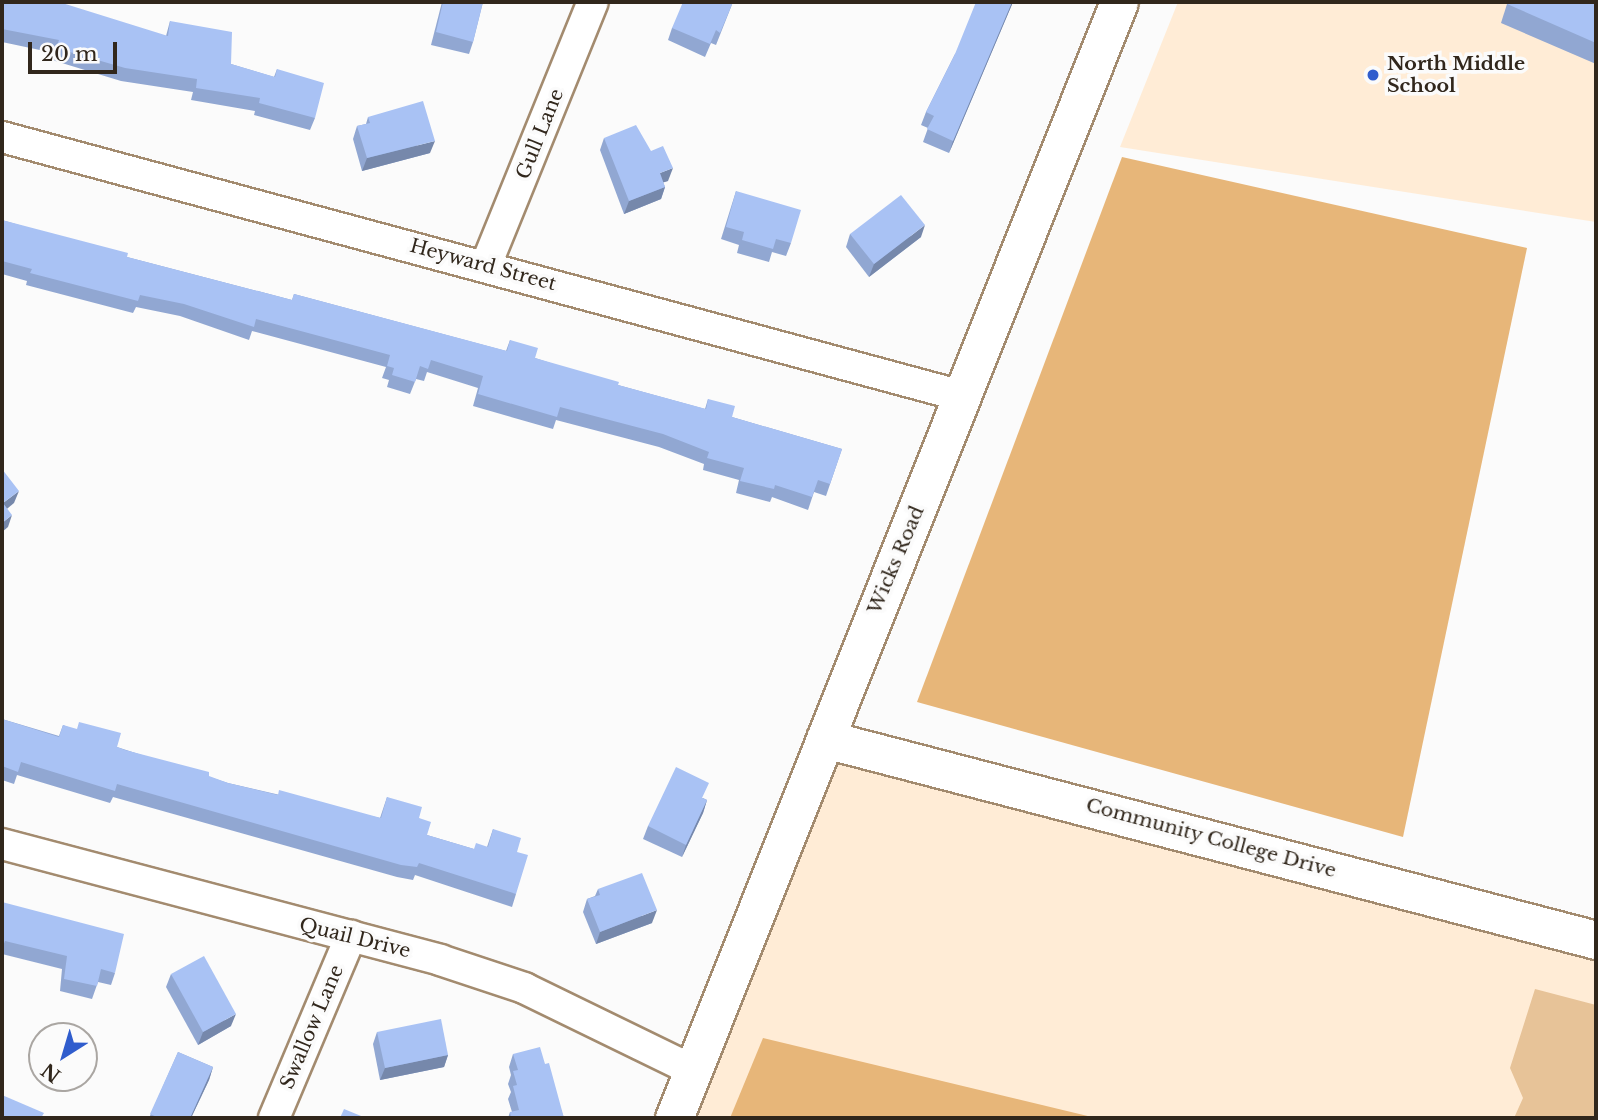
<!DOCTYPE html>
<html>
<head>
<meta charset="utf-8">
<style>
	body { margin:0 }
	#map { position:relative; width:1598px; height:1120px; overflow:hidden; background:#fbfbfb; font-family:"Libre Baskerville",serif }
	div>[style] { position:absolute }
	.built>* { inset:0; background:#ffecd6 }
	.green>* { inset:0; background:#e7c398 }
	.forest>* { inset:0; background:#e7b679 }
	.roads { filter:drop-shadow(2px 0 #a38b6f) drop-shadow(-2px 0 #a38b6f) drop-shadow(0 2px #a38b6f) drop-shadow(0 -2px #a38b6f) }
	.minor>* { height:30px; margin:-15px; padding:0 15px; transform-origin:15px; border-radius:15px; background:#fff }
	.major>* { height:37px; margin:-18.5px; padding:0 18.5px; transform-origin:18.5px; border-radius:18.5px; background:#fff }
	.wall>* { inset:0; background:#91a7d2 }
	.shaded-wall>* { inset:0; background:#7688ab }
	.building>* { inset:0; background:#a9c2f4 }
	.dots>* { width:19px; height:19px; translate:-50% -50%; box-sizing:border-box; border:4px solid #fbfbfb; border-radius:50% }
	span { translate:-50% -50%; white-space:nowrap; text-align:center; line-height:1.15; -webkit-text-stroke:7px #fbfbfb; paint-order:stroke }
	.poi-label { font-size:19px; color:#31271c; font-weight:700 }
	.left { translate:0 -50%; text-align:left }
	.street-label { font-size:19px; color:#31271c }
	.frame { position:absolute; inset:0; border:4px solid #31271c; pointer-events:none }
	.north { position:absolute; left:28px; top:1022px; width:70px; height:70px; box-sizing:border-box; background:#fbfbfb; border:2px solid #aaa6a2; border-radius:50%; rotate:217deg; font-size:19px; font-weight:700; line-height:28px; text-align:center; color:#31271c }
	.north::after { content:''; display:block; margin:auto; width:24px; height:32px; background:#305dcd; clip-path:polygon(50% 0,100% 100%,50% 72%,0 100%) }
	.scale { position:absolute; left:28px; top:42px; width:89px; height:32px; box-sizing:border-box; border:4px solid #31271c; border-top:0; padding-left:9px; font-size:21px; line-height:24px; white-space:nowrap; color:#31271c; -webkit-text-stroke:5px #fbfbfb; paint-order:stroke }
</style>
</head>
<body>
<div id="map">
	<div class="built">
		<div style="clip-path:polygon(1178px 2px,1596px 2px,1596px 222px,1120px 147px)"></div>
		<div style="clip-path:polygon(809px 743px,1596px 945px,1596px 1118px,653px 1118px)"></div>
	</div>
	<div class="green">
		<div style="clip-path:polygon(1535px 989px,1596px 1005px,1596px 1118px,1514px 1118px,1523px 1098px,1510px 1068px)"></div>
	</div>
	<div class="forest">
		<div style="clip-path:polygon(1122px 157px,1527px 248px,1403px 837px,917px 702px)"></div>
		<div style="clip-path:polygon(763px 1038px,1096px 1118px,730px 1118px)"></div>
	</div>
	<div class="roads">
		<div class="minor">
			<div style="left:2px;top:137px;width:994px;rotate:15.1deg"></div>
			<div style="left:486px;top:265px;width:284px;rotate:-67.9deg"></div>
			<div style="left:2px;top:844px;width:453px;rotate:14.8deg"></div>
			<div style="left:440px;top:960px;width:89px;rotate:18.4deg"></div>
			<div style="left:524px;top:988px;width:189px;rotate:26deg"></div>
			<div style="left:274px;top:1118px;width:198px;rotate:-67.1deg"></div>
		</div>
		<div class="major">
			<div style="left:825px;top:739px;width:797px;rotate:14.61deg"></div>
			<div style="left:674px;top:1118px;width:1201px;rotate:-68.26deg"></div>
		</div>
	</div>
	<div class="wall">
		<div style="clip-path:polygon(2px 2px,166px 36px,170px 21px,231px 64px,274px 77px,277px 69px,315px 118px,310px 130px,254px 115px,255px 111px,191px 100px,193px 92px,121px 81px,52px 60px,54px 53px,2px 42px)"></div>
		<div style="clip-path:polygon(442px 2px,483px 2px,473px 42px,469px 54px,431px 45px)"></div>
		<div style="clip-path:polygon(733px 2px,716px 45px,711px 43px,705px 57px,668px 40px,672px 28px)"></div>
		<div style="clip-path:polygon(1013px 2px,949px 153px,923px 142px,928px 128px,921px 125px,926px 112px,955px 54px)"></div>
		<div style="clip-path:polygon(1596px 2px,1596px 64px,1501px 23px,1507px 4px)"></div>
		<div style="clip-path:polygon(368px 117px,430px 153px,362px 171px,353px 139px,357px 126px,366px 124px)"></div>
		<div style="clip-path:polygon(604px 138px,668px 181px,663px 182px,665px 187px,661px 199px,624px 214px,600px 150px)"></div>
		<div style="clip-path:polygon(736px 191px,791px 243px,786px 256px,772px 252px,769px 262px,737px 253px,739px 245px,721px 239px)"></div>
		<div style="clip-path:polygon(2px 220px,127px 257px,292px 300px,294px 294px,506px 351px,510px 340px,535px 358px,618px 385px,705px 409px,708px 399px,732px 417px,842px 449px,826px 496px,814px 492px,808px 510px,772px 497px,770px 502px,736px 493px,739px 480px,703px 470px,704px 464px,659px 447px,556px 420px,553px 429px,473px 406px,478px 388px,427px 372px,424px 381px,416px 379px,410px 394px,387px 387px,389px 380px,382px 378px,386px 367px,252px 331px,249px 340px,180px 316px,136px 307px,133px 313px,26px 285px,27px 281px,2px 274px)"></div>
		<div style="clip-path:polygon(850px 234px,921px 237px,869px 277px,846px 247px)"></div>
		<div style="clip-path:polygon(2px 719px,59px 736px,63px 725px,117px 747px,228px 783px,380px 818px,387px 797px,419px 818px,427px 835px,474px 849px,487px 847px,493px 829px,517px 852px,516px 894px,512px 907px,415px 875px,413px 880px,397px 877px,113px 797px,110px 803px,17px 775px,14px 784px,2px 780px)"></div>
		<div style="clip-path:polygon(703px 798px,707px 800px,703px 813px,682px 857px,643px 839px,648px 826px)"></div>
		<div style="clip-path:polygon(598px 889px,652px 923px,596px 944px,583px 912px,587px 899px,595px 896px)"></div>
		<div style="clip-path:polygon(2px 902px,115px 973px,111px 985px,98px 982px,92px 999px,60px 991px,62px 969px,2px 954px)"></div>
		<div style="clip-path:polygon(171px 974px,231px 1026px,198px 1045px,166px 987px)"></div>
		<div style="clip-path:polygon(377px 1032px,448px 1055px,444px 1067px,380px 1080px,373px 1044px)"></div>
		<div style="clip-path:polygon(178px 1052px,213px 1067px,209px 1080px,191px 1118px,149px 1118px)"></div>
		<div style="clip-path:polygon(513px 1054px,545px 1064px,564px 1118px,508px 1118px,510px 1112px,512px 1112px,508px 1099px,511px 1092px,508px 1084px,511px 1075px,509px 1067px)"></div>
	</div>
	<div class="shaded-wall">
		<div style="clip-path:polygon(1012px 2px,1013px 2px,949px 153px,953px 141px)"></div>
		<div style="clip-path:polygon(435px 141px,430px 153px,362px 171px,367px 158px)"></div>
		<div style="clip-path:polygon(673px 168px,668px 181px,655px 185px,660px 173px)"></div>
		<div style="clip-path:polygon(665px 187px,661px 199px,624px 214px,629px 201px)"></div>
		<div style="clip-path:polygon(925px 225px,921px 237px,869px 277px,874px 264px)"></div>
		<div style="clip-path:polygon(19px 491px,14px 503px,2px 513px,3px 503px)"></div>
		<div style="clip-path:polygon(12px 515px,8px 527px,2px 532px,2px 523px)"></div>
		<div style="clip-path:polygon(707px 800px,703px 813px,682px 857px,686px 845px)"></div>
		<div style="clip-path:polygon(657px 910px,652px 923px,596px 944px,600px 932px)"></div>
		<div style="clip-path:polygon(236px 1014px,231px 1026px,198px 1045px,203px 1032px)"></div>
		<div style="clip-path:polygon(448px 1055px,444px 1067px,380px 1080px,385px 1068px)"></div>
		<div style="clip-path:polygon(213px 1067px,209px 1080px,191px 1118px,190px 1118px)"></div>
	</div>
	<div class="building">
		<div style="clip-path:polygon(2px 2px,59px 2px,168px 36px,170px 21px,232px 32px,231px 64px,275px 77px,277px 69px,324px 83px,315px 118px,259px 103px,260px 98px,196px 88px,197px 79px,125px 68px,56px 48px,59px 40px,2px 29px)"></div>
		<div style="clip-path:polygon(443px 2px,483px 2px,473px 42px,436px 32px)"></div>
		<div style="clip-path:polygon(683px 2px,733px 2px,720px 33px,716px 30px,710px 44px,672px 28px)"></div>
		<div style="clip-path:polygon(976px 2px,1012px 2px,953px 141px,927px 129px,934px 116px,926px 112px,955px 54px)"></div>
		<div style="clip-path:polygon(1508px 2px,1596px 2px,1596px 43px,1507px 4px)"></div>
		<div style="clip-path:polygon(423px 101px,435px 141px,367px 158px,357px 126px,370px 123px,368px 117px)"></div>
		<div style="clip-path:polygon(636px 125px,651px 151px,663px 146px,673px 168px,660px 173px,665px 187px,629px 201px,604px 138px)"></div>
		<div style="clip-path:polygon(736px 191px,801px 210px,791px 243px,776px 239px,773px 249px,742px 240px,744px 232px,726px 227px)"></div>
		<div style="clip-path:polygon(901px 195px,925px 225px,874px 264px,850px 234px)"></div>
		<div style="clip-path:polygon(2px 220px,128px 253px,127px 257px,292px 300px,294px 294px,507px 351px,510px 340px,538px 348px,535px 358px,619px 382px,618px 385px,706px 409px,708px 399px,735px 406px,732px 417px,842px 449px,830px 484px,818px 480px,812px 497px,775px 485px,774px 489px,740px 481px,744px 468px,707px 458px,709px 452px,663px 434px,560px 407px,557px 417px,478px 394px,483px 376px,431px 360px,428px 369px,420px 366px,415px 382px,392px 375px,394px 368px,387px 366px,390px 355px,256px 319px,254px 327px,184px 304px,140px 295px,138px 301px,30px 273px,32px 269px,2px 261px)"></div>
		<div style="clip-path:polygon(2px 469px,19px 491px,3px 503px,12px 515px,2px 523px)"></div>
		<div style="clip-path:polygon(2px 719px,59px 737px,63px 725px,77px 729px,79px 722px,121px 733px,117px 747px,125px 750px,209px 772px,209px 776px,228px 783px,278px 795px,279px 790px,381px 818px,387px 797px,422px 807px,419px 818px,431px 822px,427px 835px,474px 849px,476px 843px,488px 847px,493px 829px,521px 838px,517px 852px,528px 855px,516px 894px,419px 863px,417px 867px,401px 865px,117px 784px,115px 791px,21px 762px,18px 772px,2px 766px)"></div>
		<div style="clip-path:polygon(676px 767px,709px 783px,702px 798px,707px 800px,686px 845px,648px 826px)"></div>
		<div style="clip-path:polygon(642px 873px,657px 910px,600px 932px,587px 899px,600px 895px,598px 889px)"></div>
		<div style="clip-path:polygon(2px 902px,124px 934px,115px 973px,101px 969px,97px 986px,64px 979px,67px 956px,5px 941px,3px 946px,2px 945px)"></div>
		<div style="clip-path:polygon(204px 956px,236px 1014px,203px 1032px,171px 974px)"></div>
		<div style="clip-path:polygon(441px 1019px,448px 1055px,385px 1068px,377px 1032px)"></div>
		<div style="clip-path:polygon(540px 1047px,545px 1064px,549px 1063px,564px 1118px,511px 1118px,510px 1112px,519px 1110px,513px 1086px,517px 1085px,513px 1071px,518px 1070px,513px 1054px)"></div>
		<div style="clip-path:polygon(178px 1052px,213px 1067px,190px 1118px,159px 1118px,150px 1114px)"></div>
		<div style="clip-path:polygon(2px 1095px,44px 1113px,41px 1118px,2px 1118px)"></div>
		<div style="clip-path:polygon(344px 1109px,366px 1118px,340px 1118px)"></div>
	</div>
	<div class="dots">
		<div style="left:1373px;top:75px;background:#305dcd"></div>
	</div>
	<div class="poi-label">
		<span class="left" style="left:1387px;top:75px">North Middle<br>School</span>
	</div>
	<div class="street-label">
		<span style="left:540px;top:134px;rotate:-68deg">Gull Lane</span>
		<span style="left:483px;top:265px;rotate:15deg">Heyward Street</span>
		<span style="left:896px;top:560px;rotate:-67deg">Wicks Road</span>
		<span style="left:1211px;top:838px;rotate:15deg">Community College Drive</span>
		<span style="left:355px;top:938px;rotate:14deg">Quail Drive</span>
		<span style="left:312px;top:1027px;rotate:-67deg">Swallow Lane</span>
	</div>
	<div class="frame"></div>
	<div class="north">N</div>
	<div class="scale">20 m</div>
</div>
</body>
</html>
